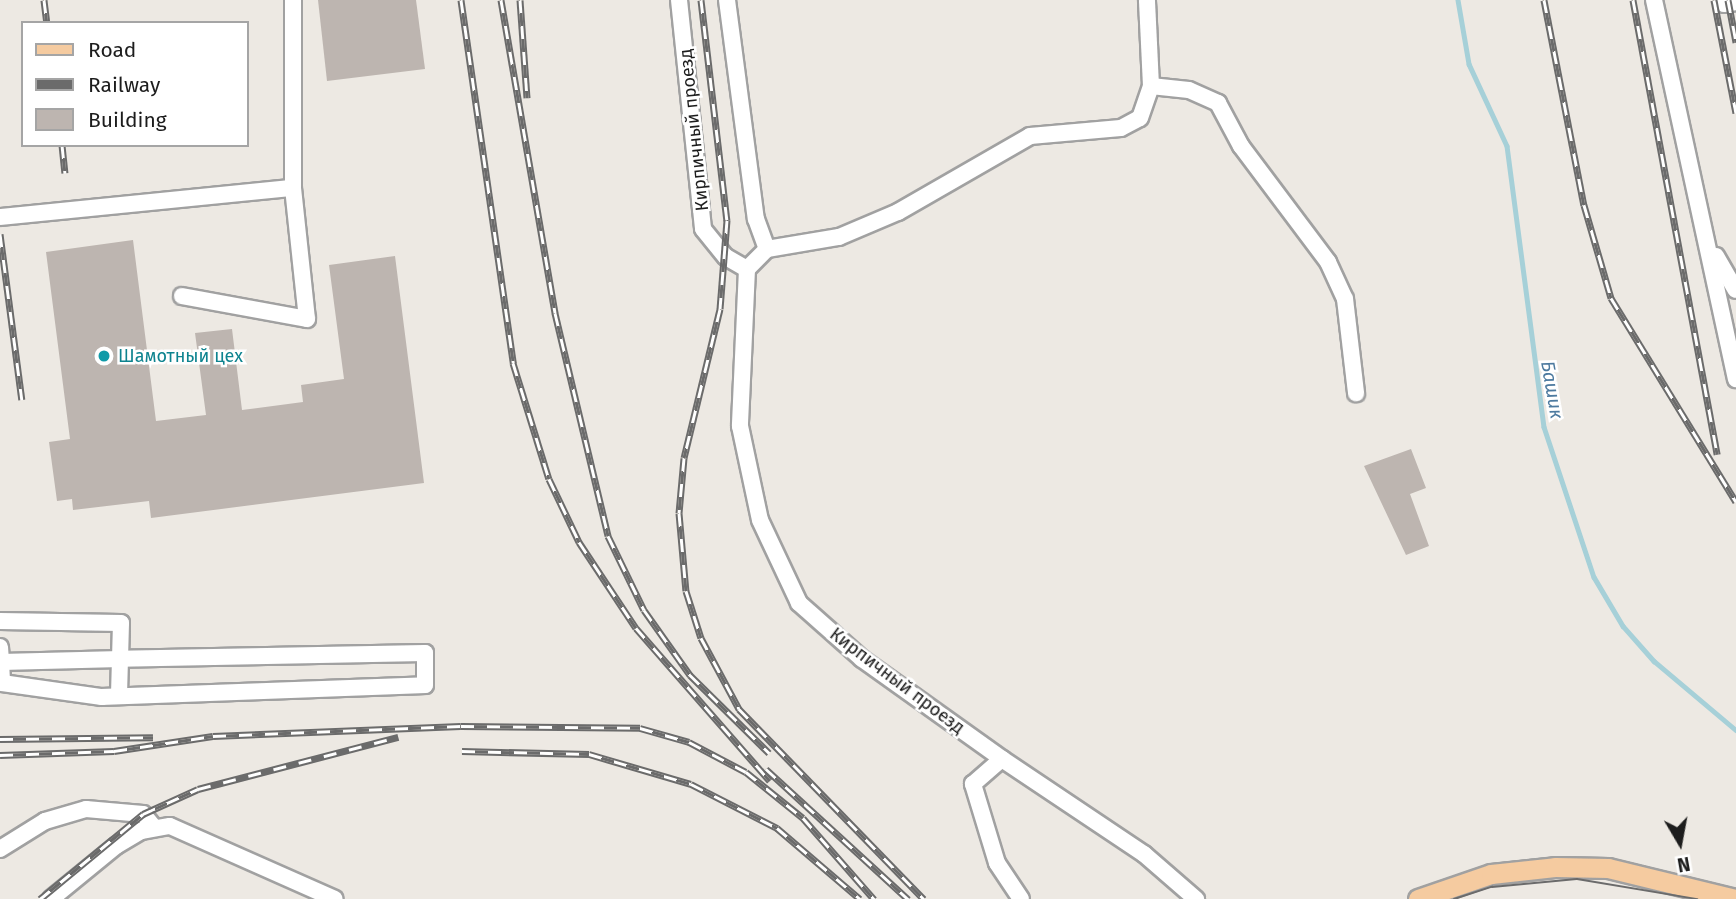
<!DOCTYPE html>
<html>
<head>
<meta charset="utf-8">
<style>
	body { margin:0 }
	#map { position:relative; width:1736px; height:899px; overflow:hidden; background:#ede9e3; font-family:"Fira Sans",sans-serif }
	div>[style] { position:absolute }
	.stream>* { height:4.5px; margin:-2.25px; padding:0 2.25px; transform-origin:2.25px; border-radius:2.25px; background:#a6d0d8 }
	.building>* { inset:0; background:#bdb5b0 }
	.roads { filter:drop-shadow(2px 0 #a1a1a1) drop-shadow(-2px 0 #a1a1a1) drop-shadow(0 2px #a1a1a1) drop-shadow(0 -2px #a1a1a1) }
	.minor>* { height:16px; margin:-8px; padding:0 8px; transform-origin:8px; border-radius:8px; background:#fff }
	.major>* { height:19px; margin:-9.5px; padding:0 9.5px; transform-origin:9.5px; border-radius:9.5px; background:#f5cba0 }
	.tram>* { height:2px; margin:-1px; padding:0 1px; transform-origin:1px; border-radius:1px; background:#6b6b6b }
	.rail>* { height:7px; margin-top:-3.5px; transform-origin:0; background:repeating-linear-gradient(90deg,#fff 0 13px,#6b6b6b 0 26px); box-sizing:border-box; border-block:2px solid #6b6b6b }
	.dots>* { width:19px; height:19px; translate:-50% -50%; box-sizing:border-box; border:4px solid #fff; border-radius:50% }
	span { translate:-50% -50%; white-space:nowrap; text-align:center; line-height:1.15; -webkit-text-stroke:5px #fff; paint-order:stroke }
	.street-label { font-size:18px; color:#1d1d1d }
	.culture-label { font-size:18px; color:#0d838f }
	.left { translate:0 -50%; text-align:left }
	.water-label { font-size:19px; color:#4d7a9f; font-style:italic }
	.legend { position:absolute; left:21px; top:21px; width:228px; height:126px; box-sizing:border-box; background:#fff; border:2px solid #a5a5a5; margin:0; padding:9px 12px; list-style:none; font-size:21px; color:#1d1d1d }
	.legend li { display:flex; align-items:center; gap:14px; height:35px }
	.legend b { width:35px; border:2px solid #a5a5a5 }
	.north { position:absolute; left:1645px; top:808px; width:70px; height:70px; -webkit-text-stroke:5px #fff; paint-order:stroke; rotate:170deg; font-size:19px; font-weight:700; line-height:28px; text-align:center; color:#1d1d1d }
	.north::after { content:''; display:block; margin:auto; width:24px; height:32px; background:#1d1d1d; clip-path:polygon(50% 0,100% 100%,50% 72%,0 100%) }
</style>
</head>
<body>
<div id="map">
	<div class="stream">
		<div style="left:1458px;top:0;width:65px;rotate:80.2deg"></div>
		<div style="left:1469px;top:64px;width:90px;rotate:65.1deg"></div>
		<div style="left:1507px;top:146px;width:283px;rotate:82.5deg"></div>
		<div style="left:1544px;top:427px;width:158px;rotate:71.6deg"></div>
		<div style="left:1594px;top:577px;width:57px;rotate:59.4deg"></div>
		<div style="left:1623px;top:626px;width:47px;rotate:48.5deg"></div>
		<div style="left:1654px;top:661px;width:107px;rotate:40.1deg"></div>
	</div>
	<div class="building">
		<div style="clip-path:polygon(318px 0,416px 0,425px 69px,327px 81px)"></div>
		<div style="clip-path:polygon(133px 240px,156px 421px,206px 415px,195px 333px,232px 329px,242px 410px,303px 402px,301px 385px,344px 379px,329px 265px,395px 256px,424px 483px,151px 518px,149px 501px,73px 510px,72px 499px,57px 501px,49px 442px,70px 439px,46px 252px)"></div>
		<div style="clip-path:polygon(1411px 449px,1426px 488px,1410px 494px,1429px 546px,1406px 555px,1364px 466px)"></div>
	</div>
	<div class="roads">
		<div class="minor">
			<div style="left:679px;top:0;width:230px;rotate:84deg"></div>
			<div style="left:703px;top:229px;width:36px;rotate:51deg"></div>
			<div style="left:726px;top:257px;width:24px;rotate:30deg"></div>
			<div style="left:747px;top:269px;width:157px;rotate:92.6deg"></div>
			<div style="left:740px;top:426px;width:96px;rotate:78deg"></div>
			<div style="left:760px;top:520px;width:92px;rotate:64.8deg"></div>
			<div style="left:799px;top:603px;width:84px;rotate:41.6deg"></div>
			<div style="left:862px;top:659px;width:172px;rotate:35.5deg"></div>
			<div style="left:727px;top:0;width:221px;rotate:82.5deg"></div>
			<div style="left:756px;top:219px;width:32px;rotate:70deg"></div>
			<div style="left:1654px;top:0;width:388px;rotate:77.8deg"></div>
			<div style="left:1724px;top:4px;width:12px;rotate:-9deg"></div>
			<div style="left:1151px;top:86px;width:38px;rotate:6deg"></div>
			<div style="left:1189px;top:90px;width:32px;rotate:24deg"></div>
			<div style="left:1218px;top:103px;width:49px;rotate:61.9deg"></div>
			<div style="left:1241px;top:146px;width:145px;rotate:53.1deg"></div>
			<div style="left:1328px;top:262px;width:41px;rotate:65.3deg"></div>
			<div style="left:1345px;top:299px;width:95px;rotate:83.3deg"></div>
			<div style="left:0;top:217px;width:294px;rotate:-5.7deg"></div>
			<div style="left:1716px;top:256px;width:39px;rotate:60deg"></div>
			<div style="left:747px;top:269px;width:28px;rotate:-45deg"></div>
			<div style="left:767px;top:249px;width:73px;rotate:-9.5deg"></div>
			<div style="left:839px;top:237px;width:64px;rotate:-23deg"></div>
			<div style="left:898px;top:212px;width:152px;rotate:-29.9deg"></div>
			<div style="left:1030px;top:136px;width:91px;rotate:-5deg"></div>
			<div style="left:1121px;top:128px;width:21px;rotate:-28deg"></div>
			<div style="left:1140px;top:118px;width:34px;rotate:-71deg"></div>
			<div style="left:1151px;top:86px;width:86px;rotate:-92.7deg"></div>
			<div style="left:182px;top:296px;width:127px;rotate:10.4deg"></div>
			<div style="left:307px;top:319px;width:132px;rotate:-96.1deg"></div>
			<div style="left:293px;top:188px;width:188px;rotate:-90deg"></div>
			<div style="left:0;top:621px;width:121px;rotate:0.9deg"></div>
			<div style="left:121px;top:623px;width:73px;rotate:91.6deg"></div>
			<div style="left:0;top:647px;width:15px;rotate:86deg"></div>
			<div style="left:1px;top:662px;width:21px;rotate:87deg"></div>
			<div style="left:2px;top:683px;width:101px;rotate:8deg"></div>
			<div style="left:102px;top:697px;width:323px;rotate:-2.1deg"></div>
			<div style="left:425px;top:685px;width:32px;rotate:-90deg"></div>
			<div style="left:425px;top:653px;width:304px;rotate:178.9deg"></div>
			<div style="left:121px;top:659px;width:120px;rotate:178.6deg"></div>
			<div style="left:1px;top:662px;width:1px;rotate:180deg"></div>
			<div style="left:0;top:849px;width:53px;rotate:-31.9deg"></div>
			<div style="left:45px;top:821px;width:43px;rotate:-16.3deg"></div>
			<div style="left:86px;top:809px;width:57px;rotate:5deg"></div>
			<div style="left:143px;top:814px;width:17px;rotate:50deg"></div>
			<div style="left:51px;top:899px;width:84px;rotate:-39.2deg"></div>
			<div style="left:116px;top:846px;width:29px;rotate:-31deg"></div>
			<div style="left:141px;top:831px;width:29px;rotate:-10deg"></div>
			<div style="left:170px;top:826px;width:180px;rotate:23.9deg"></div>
			<div style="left:1021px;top:899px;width:43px;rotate:-123.7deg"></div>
			<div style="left:997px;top:863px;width:83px;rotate:-106.9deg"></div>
			<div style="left:973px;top:784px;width:38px;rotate:-41deg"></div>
			<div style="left:1002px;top:759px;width:171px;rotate:33.8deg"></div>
			<div style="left:1144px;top:854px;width:69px;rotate:40.9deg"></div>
		</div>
		<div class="major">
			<div style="left:1418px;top:899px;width:77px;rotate:-18.9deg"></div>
			<div style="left:1491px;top:874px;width:64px;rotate:-6.2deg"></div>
			<div style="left:1555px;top:867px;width:53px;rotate:1.1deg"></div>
			<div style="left:1608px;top:868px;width:131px;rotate:13.7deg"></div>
		</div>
	</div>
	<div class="tram">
		<div style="left:1454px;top:899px;width:40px;rotate:-18deg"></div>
		<div style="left:1492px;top:887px;width:85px;rotate:-5.4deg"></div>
		<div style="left:1577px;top:879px;width:122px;rotate:9.5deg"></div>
	</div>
	<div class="rail">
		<div style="left:44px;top:0;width:23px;rotate:83deg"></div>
		<div style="left:461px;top:0;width:367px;rotate:81.8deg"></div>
		<div style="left:513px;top:363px;width:121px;rotate:72.8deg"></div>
		<div style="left:549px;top:479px;width:70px;rotate:64.5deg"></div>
		<div style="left:579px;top:542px;width:103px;rotate:56.5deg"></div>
		<div style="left:636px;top:628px;width:203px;rotate:48.8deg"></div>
		<div style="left:501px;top:0;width:318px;rotate:80.2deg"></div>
		<div style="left:555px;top:313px;width:229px;rotate:76.6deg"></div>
		<div style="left:608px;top:536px;width:82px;rotate:64.1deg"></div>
		<div style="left:644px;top:610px;width:80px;rotate:54.7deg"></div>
		<div style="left:690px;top:675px;width:111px;rotate:44.6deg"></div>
		<div style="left:520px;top:0;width:98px;rotate:85.9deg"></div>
		<div style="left:701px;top:0;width:222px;rotate:83.3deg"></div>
		<div style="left:727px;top:220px;width:89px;rotate:94.5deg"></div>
		<div style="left:720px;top:309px;width:153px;rotate:103.6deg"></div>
		<div style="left:684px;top:458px;width:55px;rotate:95.2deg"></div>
		<div style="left:679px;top:513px;width:78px;rotate:84.9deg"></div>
		<div style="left:686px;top:591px;width:49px;rotate:72.3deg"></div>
		<div style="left:701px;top:638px;width:81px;rotate:61.8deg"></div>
		<div style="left:739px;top:709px;width:265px;rotate:45.8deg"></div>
		<div style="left:1544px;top:0;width:209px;rotate:79deg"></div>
		<div style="left:1584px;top:205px;width:97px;rotate:73.8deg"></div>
		<div style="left:1611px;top:298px;width:239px;rotate:58.5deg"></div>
		<div style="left:1633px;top:0;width:462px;rotate:79.5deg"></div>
		<div style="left:1714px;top:0;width:115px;rotate:79deg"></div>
		<div style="left:1728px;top:0;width:43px;rotate:79.2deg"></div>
		<div style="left:62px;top:145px;width:28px;rotate:84deg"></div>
		<div style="left:0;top:234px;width:167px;rotate:82.5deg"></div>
		<div style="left:0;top:739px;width:153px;rotate:-0.7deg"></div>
		<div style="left:462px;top:751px;width:127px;rotate:1.4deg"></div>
		<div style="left:589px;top:754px;width:106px;rotate:16.4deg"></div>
		<div style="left:691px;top:784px;width:97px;rotate:27.1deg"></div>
		<div style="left:777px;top:828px;width:109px;rotate:40.5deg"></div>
		<div style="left:0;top:755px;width:114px;rotate:-2deg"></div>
		<div style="left:114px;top:751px;width:100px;rotate:-8.6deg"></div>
		<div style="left:213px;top:736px;width:248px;rotate:-2.3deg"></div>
		<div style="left:461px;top:726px;width:179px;rotate:0.6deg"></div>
		<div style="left:640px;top:728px;width:51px;rotate:15.9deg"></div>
		<div style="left:689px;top:742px;width:64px;rotate:27.8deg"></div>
		<div style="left:746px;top:772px;width:73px;rotate:38.9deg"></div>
		<div style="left:803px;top:818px;width:108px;rotate:48.8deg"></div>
		<div style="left:766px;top:769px;width:193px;rotate:42.5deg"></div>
		<div style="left:40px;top:899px;width:134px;rotate:-39.5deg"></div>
		<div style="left:143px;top:814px;width:60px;rotate:-24.4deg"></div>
		<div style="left:198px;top:789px;width:207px;rotate:-14.6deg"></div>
	</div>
	<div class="dots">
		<div style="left:104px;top:356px;background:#0f9aa8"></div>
	</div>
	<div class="street-label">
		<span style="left:694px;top:130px;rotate:-96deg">Кирпичный проезд</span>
		<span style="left:897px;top:681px;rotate:37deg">Кирпичный проезд</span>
	</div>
	<div class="culture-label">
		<span class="left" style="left:118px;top:356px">Шамотный цех</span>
	</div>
	<div class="water-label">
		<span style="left:1552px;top:390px;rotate:80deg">Башик</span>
	</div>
	<ul class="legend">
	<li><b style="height:9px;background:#f5cba0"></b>Road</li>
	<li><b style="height:9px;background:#6b6b6b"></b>Railway</li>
	<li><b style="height:19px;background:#bdb5b0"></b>Building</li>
	</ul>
	<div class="north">N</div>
</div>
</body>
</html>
